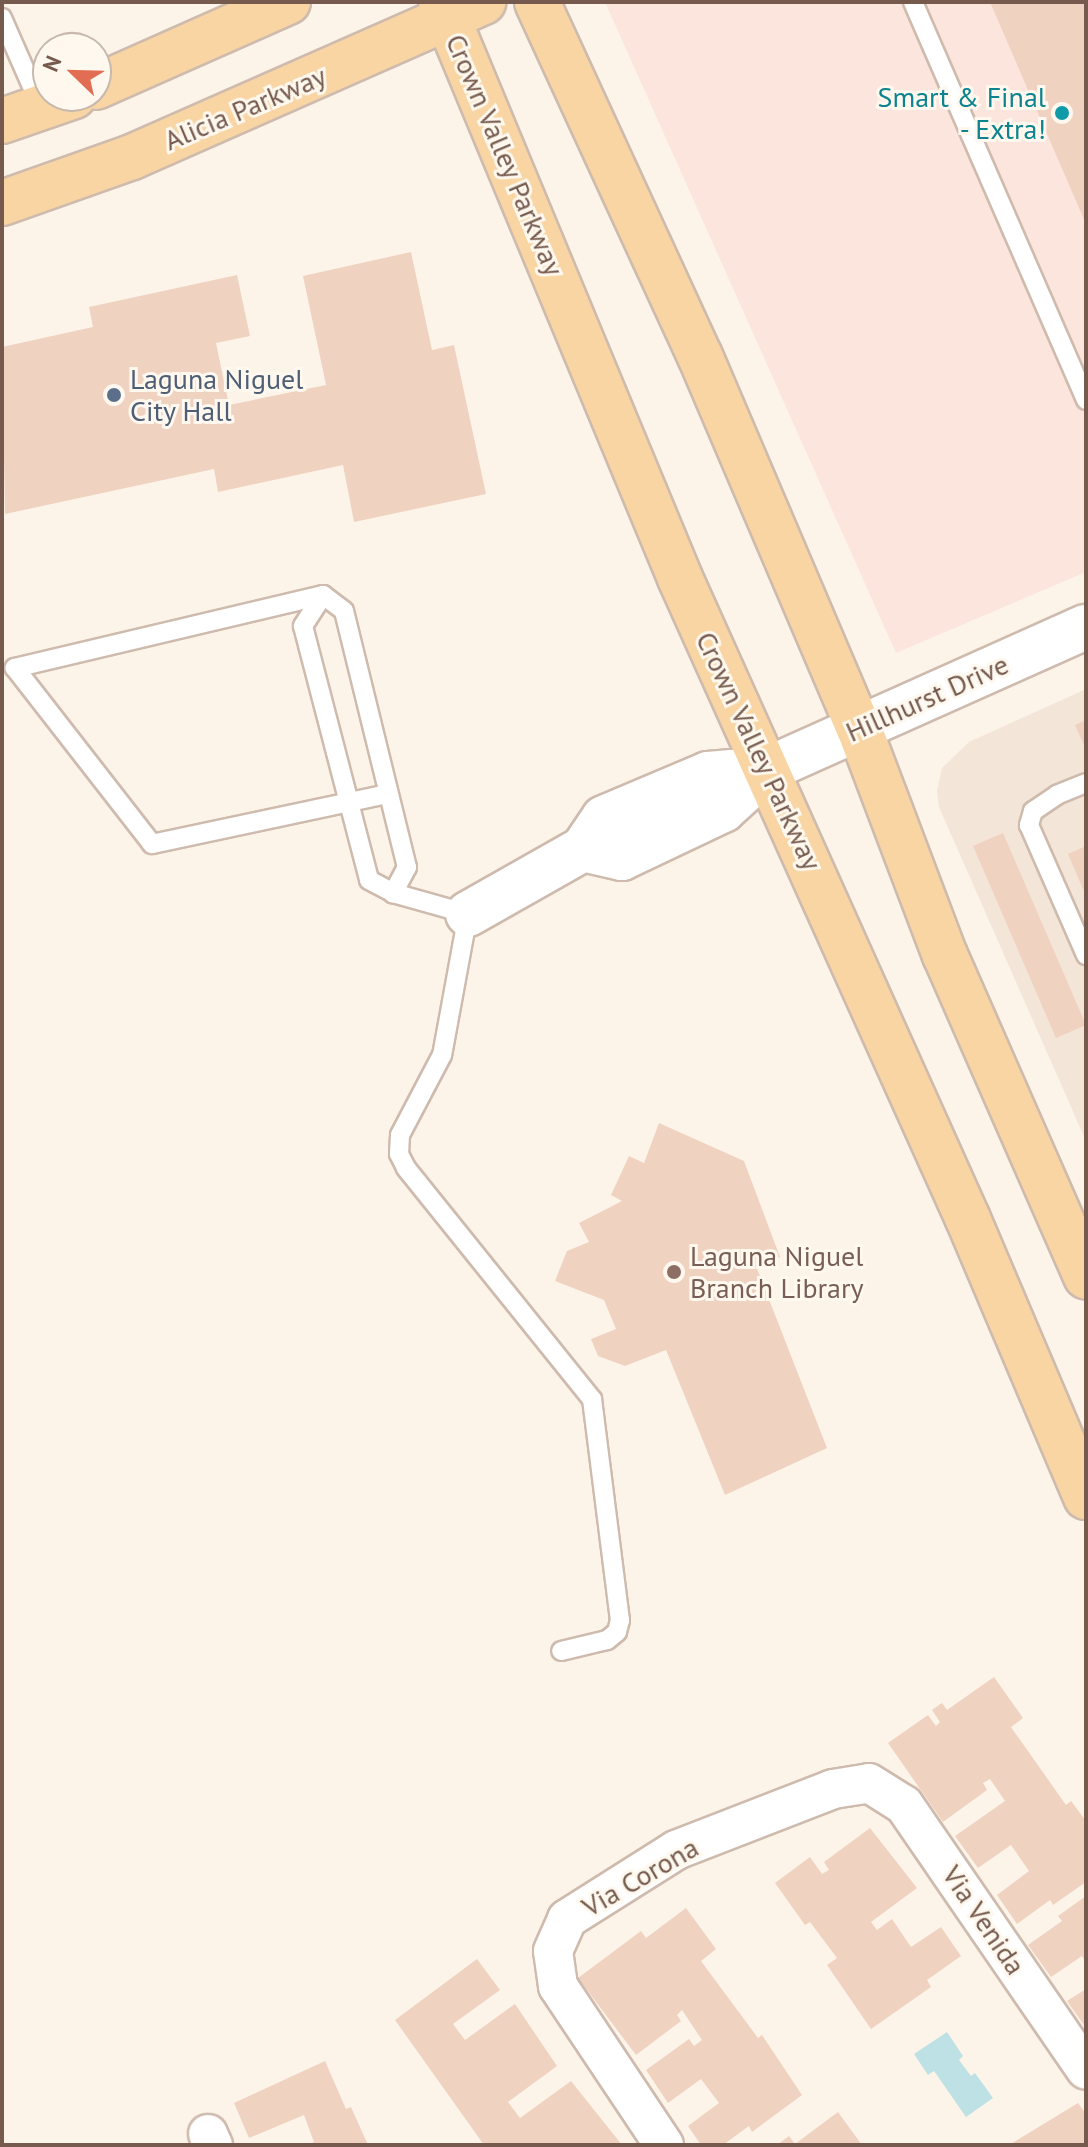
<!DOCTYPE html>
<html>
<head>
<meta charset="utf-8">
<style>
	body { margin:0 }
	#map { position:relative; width:1088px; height:2147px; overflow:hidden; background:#fcf4e8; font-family:"PT Sans",sans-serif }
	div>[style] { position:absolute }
	.residential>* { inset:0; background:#f3e5d7 }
	.commercial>* { inset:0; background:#fce5dd }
	.water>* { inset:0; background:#bde1e5 }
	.building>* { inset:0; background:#f0d2c1 }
	.roads { filter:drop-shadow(2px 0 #cebbae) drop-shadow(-2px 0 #cebbae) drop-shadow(0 2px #cebbae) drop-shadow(0 -2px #cebbae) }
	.lane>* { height:18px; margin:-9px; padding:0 9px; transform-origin:9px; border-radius:9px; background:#fff }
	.street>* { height:38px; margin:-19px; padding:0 19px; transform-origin:19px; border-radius:19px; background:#fff }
	.secondary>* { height:44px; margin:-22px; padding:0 22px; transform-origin:22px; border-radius:22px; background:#fff }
	.primary>* { height:44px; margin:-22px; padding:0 22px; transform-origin:22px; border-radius:22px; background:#f8d5a3 }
	.dots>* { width:22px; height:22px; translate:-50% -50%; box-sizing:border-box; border:4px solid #fef8ef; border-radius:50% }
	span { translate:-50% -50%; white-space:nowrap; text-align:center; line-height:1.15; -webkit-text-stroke:6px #fef8ef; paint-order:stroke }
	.culture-label { font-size:28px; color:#0d838f }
	.right { translate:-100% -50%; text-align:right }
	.street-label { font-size:28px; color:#755a4d }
	.service-label { font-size:28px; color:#4e5e75 }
	.left { translate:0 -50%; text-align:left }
	.education-label { font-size:28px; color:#785e54 }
	.frame { position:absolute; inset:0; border:4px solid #755a4d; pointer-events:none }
	.north { position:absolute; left:32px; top:32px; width:80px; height:80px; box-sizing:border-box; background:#fef8ef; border:2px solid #c7b9ae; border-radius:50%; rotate:293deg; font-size:22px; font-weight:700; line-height:32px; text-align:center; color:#755a4d }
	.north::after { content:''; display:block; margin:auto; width:28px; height:36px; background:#e16d52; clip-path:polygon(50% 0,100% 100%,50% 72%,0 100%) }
</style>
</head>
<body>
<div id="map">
	<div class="residential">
		<div style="clip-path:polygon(1086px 689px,1086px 1141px,939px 807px,937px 791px,942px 768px,969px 742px)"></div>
	</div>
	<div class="commercial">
		<div style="clip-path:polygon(605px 2px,1086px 2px,1086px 572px,896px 653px)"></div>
	</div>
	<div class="water">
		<div style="clip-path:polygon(947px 2032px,963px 2056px,959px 2060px,971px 2076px,975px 2073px,993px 2098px,966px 2117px,934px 2071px,928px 2075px,914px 2054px)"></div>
	</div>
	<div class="building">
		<div style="clip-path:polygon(990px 2px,1086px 2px,1086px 224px)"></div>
		<div style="clip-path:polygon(411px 252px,432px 350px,454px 345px,486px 494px,354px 522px,343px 465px,218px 492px,214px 469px,5px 514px,2px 347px,93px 327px,89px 307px,237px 275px,250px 336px,216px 343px,229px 405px,326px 385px,303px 276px)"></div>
		<div style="clip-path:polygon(1086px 720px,1086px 750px,1075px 725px)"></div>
		<div style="clip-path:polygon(1003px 833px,1086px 1025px,1056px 1038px,973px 846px)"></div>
		<div style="clip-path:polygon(1086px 846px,1086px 896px,1068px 854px)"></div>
		<div style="clip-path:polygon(659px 1123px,744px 1161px,780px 1257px,756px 1266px,827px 1448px,725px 1495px,666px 1350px,625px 1366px,598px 1356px,591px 1339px,616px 1329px,604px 1300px,555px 1281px,567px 1251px,589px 1242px,579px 1223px,622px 1201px,611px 1195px,629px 1156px,644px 1163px)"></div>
		<div style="clip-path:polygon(994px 1677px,1023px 1718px,1011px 1727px,1066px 1805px,1071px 1801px,1086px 1821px,1086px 1882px,1053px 1905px,1050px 1900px,1017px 1924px,997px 1895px,1029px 1871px,1011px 1845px,978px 1868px,955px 1836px,1005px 1801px,990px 1779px,983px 1783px,987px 1790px,943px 1822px,888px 1743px,928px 1715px,936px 1726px,940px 1722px,932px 1710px,942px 1703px,947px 1710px)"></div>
		<div style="clip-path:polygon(870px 1828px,917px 1888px,871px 1922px,877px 1930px,892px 1919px,911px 1947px,941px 1927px,961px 1956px,927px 1980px,931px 1987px,871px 2029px,827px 1965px,837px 1958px,810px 1922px,805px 1925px,775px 1883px,810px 1857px,822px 1874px,829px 1870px,824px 1862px)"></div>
		<div style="clip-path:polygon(1086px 1896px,1086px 1962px,1082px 1956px,1051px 1977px,1028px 1945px,1062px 1921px,1058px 1916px)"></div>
		<div style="clip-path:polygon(686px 1908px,716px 1949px,701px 1961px,758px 2038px,762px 2035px,802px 2095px,752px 2132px,749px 2126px,723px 2145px,701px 2145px,688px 2126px,719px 2103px,701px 2079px,668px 2103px,646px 2070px,689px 2039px,694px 2046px,702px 2040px,682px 2010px,677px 2015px,681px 2021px,636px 2055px,578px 1978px,641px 1931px,646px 1938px)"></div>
		<div style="clip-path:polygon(477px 1959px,500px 1990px,453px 2024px,465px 2040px,515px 2004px,557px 2066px,508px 2102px,520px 2118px,571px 2081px,622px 2145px,484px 2145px,395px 2020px)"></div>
		<div style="clip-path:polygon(1086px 1989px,1086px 2028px,1067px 2001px)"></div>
		<div style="clip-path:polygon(325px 2061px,346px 2109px,351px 2107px,368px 2145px,308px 2145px,314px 2142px,304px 2115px,249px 2138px,234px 2103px)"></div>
		<div style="clip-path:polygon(1078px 2103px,1086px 2114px,1086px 2141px,1081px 2145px,1009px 2145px)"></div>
		<div style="clip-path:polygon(838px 2112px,862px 2145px,777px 2145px,789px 2136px,795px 2144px)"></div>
	</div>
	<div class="roads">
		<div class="lane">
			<div style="left:913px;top:2px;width:434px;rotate:66.5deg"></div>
			<div style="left:2px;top:18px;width:99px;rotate:66.3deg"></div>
			<div style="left:323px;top:595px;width:37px;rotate:123deg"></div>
			<div style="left:303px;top:626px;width:262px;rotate:75.4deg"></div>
			<div style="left:369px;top:880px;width:27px;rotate:28deg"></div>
			<div style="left:393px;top:893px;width:78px;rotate:15.6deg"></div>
			<div style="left:468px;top:914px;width:143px;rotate:100.4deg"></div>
			<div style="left:442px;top:1055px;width:90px;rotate:117.7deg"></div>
			<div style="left:400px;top:1135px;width:19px;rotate:93deg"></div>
			<div style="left:399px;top:1154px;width:16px;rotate:63deg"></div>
			<div style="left:406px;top:1168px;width:297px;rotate:51.2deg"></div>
			<div style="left:592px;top:1399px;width:223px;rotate:82.8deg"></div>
			<div style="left:620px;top:1620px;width:12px;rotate:104deg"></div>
			<div style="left:617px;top:1632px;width:13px;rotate:141deg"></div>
			<div style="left:607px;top:1640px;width:47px;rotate:166.6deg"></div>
			<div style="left:323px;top:595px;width:317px;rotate:166.7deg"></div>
			<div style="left:15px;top:668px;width:223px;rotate:52.1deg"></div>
			<div style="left:152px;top:844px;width:240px;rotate:-12deg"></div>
			<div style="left:323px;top:595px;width:26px;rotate:37deg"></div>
			<div style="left:344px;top:611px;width:264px;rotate:76.2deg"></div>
			<div style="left:407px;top:867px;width:30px;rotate:118deg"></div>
			<div style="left:1086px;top:783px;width:31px;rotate:158deg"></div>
			<div style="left:1057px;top:795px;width:29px;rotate:146deg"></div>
			<div style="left:1033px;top:811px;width:15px;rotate:106deg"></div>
			<div style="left:1029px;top:825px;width:142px;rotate:66.3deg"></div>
		</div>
		<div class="street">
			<div style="left:208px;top:2134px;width:12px;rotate:66deg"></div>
			<div style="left:664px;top:2145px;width:191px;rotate:-123.7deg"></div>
			<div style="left:558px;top:1986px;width:35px;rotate:-98deg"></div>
			<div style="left:553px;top:1951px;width:35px;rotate:-66deg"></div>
			<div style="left:567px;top:1919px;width:129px;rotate:-32.3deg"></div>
			<div style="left:676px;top:1850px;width:168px;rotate:-21.2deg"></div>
			<div style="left:833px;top:1789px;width:36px;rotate:-9deg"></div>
			<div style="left:869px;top:1783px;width:41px;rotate:32.2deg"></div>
			<div style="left:904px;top:1805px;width:321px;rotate:55.5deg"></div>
		</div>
		<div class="secondary">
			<div style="left:583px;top:849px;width:40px;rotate:13deg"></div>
			<div style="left:622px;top:858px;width:112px;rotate:-25.4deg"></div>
			<div style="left:723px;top:810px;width:61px;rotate:-42.3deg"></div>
			<div style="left:768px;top:769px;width:348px;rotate:-24.1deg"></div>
			<div style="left:468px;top:914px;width:132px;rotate:-29.5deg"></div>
			<div style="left:583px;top:849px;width:37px;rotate:-56deg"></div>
			<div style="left:604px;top:818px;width:113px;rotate:-22.9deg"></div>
			<div style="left:708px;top:774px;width:60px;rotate:-4.8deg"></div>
		</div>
		<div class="primary">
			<div style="left:441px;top:2px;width:624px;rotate:67.46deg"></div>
			<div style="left:680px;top:578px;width:703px;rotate:65.81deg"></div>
			<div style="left:968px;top:1219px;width:302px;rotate:67deg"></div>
			<div style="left:537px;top:2px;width:390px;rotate:65.3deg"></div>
			<div style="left:700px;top:356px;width:405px;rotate:66.9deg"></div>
			<div style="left:859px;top:728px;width:243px;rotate:69.3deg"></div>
			<div style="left:945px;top:955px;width:351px;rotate:66.3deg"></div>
			<div style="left:96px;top:87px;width:210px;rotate:-23.9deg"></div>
			<div style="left:2px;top:121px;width:76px;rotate:-19.1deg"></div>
			<div style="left:2px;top:203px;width:138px;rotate:-19.5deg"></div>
			<div style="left:132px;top:157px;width:384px;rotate:-23.8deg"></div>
		</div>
	</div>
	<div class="dots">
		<div style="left:1062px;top:113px;background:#0f9aa8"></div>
		<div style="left:114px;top:395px;background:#5c6f8a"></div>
		<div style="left:674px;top:1272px;background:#8d6e63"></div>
	</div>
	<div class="culture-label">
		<span class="right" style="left:1046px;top:113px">Smart &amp; Final<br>- Extra!</span>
	</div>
	<div class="street-label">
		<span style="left:245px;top:108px;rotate:-23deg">Alicia Parkway</span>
		<span style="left:505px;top:155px;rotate:67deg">Crown Valley Parkway</span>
		<span style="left:927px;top:698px;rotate:-24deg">Hillhurst Drive</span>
		<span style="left:759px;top:751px;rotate:65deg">Crown Valley Parkway</span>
		<span style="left:640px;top:1877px;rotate:-30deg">Via Corona</span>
		<span style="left:984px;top:1920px;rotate:56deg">Via Venida</span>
	</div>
	<div class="service-label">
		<span class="left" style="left:130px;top:395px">Laguna Niguel<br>City Hall</span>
	</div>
	<div class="education-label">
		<span class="left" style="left:690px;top:1272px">Laguna Niguel<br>Branch Library</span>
	</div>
	<div class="frame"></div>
	<div class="north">N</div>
</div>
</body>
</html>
